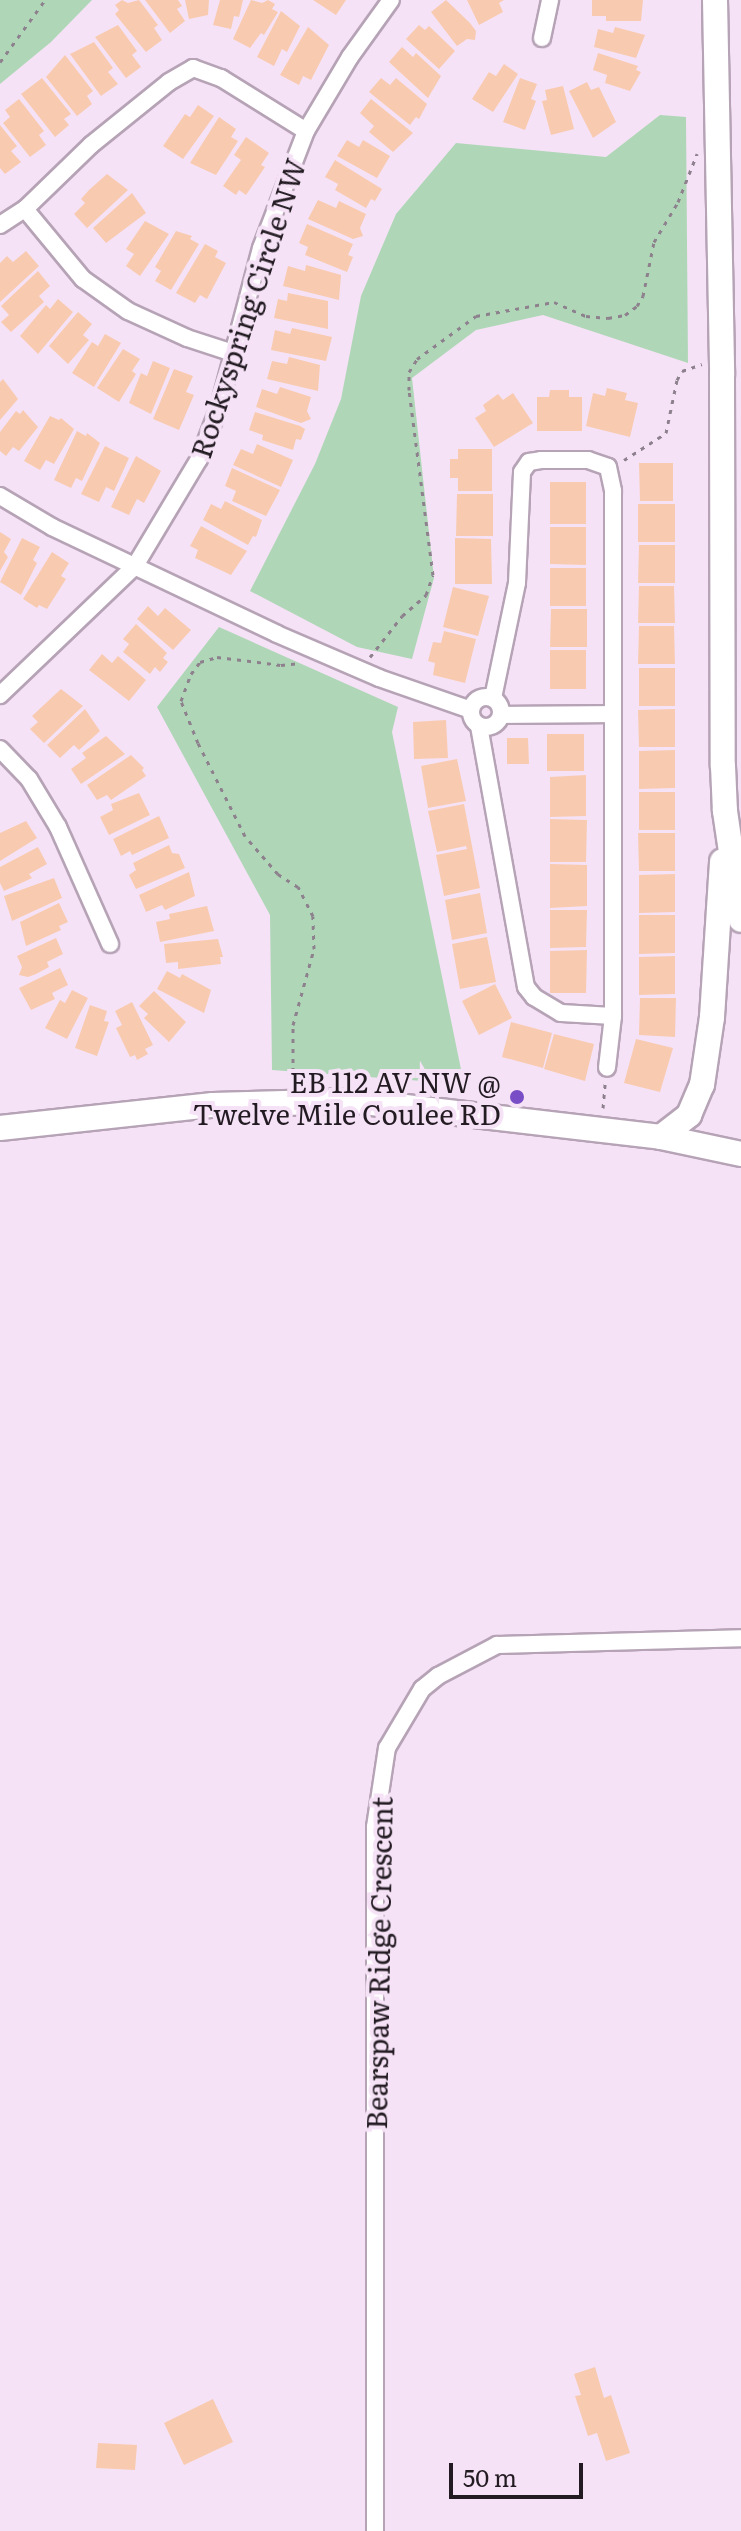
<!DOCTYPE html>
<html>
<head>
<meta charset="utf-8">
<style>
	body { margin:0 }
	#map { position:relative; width:741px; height:2531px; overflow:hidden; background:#f6e2f6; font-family:Literata,serif }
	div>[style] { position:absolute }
	.green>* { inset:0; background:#afd7b7 }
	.building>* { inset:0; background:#f8cbb0 }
	.path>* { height:3px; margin-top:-1.5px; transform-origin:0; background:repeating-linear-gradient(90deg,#8e818e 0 4px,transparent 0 10px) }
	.roads { filter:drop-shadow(2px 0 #b6a3b6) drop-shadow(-2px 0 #b6a3b6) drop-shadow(0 2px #b6a3b6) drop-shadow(0 -2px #b6a3b6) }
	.street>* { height:16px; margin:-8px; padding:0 8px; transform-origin:8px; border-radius:8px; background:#fff }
	.street>.ring { margin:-8px; padding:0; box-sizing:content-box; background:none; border:16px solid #fff; border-radius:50% }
	.secondary>* { height:24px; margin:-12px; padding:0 12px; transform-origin:12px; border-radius:12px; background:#fff }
	.dots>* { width:22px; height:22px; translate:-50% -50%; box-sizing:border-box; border:4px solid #f6e2f6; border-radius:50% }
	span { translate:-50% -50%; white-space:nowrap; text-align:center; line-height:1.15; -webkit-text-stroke:8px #f6e2f6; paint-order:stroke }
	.street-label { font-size:28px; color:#221b22 }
	.poi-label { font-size:28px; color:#221b22 }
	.right { translate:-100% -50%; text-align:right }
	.scale { position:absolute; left:449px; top:2463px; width:134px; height:36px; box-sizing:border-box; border:4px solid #221b22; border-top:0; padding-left:10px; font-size:24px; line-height:28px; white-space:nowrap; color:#221b22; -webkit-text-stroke:6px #f6e2f6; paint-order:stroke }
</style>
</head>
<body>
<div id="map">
	<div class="green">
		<div style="clip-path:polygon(0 0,92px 0,51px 42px,0 84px)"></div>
		<div style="clip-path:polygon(660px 115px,686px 117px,688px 363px,543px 315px,476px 330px,412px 378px,434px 578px,412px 659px,357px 647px,250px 591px,315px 464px,341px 399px,361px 296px,396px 214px,456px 143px,606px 157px)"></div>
		<div style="clip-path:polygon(219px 627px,398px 707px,392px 732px,464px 1084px,272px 1070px,270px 915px,157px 707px)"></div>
	</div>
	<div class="building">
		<div style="clip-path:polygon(122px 0,128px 3px,139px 0,158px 25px,154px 28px,162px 40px,146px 52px,115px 14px,119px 10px,115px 5px)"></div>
		<div style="clip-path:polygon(145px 0,178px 0,182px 6px,177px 9px,185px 21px,170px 33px)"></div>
		<div style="clip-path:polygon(185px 0,209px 0,208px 15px,189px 19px)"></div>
		<div style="clip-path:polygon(220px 0,243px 0,239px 17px,234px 16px,231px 29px,213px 25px)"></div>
		<div style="clip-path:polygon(251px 0,262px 3px,268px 0,275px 4px,272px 9px,278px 12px,264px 35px,261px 33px,250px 48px,233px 39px)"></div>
		<div style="clip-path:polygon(313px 0,346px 0,336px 15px)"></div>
		<div style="clip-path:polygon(446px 0,470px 23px,476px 31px,475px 40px,467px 39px,457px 46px,431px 12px)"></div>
		<div style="clip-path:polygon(467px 0,504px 0,499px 3px,503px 12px,479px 25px)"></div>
		<div style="clip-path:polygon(592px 0,643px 0,641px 21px,606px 21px,606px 16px,592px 16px)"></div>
		<div style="clip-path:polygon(281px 11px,300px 26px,287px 52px,282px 49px,274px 66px,257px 57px)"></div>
		<div style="clip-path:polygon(118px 25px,137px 51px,132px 55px,141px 67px,126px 78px,95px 37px)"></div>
		<div style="clip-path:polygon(419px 25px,425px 30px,429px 26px,455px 51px,439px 69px,406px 39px)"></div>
		<div style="clip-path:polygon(308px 27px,329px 45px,311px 80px,303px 76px,299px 85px,280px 75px)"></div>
		<div style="clip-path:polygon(615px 27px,645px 35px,636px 58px,594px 47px,598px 29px,613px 33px)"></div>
		<div style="clip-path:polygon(94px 42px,113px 68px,108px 72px,118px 84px,101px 96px,70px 54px)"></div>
		<div style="clip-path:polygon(402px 47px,413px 57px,416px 53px,441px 76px,428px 98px,389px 62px)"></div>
		<div style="clip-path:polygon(598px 53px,638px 66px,636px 70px,641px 72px,630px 91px,605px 83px,607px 75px,593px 70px)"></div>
		<div style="clip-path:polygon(65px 55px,93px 91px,87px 96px,92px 104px,77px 116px,46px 77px)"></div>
		<div style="clip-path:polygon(504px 64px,518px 74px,493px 112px,472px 99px,489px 72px,496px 76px)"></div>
		<div style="clip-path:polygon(42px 78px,71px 114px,64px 119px,69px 125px,55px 137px,21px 94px)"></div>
		<div style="clip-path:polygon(381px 78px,390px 85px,396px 78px,427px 104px,419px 119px,416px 117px,410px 125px,369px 92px)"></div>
		<div style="clip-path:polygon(520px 78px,537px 84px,531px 99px,536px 101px,525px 130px,503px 122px)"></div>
		<div style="clip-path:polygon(587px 82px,591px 90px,599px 87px,616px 122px,593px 138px,569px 91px)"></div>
		<div style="clip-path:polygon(563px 86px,574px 129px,551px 135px,542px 101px,547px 100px,545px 90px)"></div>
		<div style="clip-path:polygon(19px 99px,44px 131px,39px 135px,46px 145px,30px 157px,3px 123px,10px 117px,5px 110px)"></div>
		<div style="clip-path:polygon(371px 99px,413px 133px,393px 152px,369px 132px,374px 126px,360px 113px)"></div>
		<div style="clip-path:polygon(198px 105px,214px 116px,183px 159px,163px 146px,185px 114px,190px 117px)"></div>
		<div style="clip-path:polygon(219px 117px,236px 129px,231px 137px,238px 141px,216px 175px,190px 163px)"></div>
		<div style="clip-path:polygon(0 125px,17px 146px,11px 151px,21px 162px,5px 174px,0 168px)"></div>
		<div style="clip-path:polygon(246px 137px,269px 153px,261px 165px,265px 167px,246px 195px,239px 190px,236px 195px,223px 186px,241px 160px,234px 155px)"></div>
		<div style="clip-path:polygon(347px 140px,359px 147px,363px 140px,390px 156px,377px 178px,337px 156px)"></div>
		<div style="clip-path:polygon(335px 160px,382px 189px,375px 201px,371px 199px,366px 208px,335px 190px,338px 184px,325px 177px)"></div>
		<div style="clip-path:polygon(107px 174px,128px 190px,87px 228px,74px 214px,85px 203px,81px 199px,89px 190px)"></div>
		<div style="clip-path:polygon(132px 193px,146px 213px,106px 243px,93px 228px)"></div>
		<div style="clip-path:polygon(318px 200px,336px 208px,339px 201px,366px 214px,360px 228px,363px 236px,353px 239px,308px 219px)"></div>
		<div style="clip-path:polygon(145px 221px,169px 234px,140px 276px,126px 266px,134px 254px,126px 249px)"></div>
		<div style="clip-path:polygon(307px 224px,353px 244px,348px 255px,353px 257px,347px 272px,305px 255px,308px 247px,299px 243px)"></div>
		<div style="clip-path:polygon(176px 231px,192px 236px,190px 239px,199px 244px,171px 290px,155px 281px,161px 271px,155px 267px)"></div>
		<div style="clip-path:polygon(205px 244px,218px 251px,215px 257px,226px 263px,207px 299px,200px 295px,195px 303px,176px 293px)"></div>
		<div style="clip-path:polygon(26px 251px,39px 266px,0 302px,0 263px,7px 256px,13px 262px)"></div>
		<div style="clip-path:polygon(306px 265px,341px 275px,339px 300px,283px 286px,288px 266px,305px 271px)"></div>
		<div style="clip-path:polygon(38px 271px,50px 286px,39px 296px,44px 302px,11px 332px,1px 322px,9px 315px,1px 306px)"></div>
		<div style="clip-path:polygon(288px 293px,328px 301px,328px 329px,274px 318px,278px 299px,287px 301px)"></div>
		<div style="clip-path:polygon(58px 299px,73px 312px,38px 354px,20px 336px,46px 305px,50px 309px)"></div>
		<div style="clip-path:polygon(78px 312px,92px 324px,83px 335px,89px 340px,68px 364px,49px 346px)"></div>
		<div style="clip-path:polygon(292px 328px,332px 337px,326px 361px,271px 350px,275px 330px,290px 334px)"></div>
		<div style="clip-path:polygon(105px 334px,121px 343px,94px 387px,72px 373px,92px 342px,98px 346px)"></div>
		<div style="clip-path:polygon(123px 349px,140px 359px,132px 371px,136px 374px,119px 402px,97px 388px)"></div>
		<div style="clip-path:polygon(289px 357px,320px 365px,318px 391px,267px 379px,272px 361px,287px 364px)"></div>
		<div style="clip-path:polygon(153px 361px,170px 368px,151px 414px,129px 403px,141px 373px,147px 376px)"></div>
		<div style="clip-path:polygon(174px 369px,193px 376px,186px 392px,194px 395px,179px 430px,153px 419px)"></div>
		<div style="clip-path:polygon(3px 379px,18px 399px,0 420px,0 382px)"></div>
		<div style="clip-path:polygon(280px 387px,311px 397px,307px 411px,311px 419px,301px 423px,256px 407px,262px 389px,277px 394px)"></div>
		<div style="clip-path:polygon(607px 388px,627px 393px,625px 400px,638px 403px,630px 437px,586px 426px,593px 393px,605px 396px)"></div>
		<div style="clip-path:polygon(550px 390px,569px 390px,569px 397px,582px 397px,582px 431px,537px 431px,537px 397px,549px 397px)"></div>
		<div style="clip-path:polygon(513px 393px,533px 423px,494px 447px,475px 418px,486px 411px,483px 405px,498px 394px,503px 400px)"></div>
		<div style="clip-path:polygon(23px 410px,38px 427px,19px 451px,13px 447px,6px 456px,0 451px,0 432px,16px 411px,20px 414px)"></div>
		<div style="clip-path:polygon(255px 412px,300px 426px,305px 429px,301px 440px,296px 439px,293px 450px,262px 440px,263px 435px,249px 430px)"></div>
		<div style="clip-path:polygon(50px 416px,59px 420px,61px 418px,74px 429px,54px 464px,46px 460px,40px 470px,24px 461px)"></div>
		<div style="clip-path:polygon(77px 431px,86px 436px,87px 433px,100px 443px,82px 481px,76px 478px,71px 488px,54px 480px)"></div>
		<div style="clip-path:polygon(257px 444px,293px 460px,281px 487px,233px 465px,241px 449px,253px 454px)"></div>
		<div style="clip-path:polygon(105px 446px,129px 458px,114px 491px,106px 487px,99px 502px,81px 494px)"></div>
		<div style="clip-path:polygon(458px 449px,492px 449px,492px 491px,458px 491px,458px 478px,450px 478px,450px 459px,458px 459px)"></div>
		<div style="clip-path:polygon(136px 456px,161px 471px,144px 503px,137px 499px,129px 515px,111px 507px)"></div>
		<div style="clip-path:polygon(639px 463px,673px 463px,673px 501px,640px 501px)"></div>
		<div style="clip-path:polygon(232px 468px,280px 490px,266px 516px,232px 501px,236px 491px,225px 486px)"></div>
		<div style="clip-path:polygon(550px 482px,586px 482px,586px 524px,550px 524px)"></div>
		<div style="clip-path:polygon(457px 494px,493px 494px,493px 536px,456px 536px)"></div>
		<div style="clip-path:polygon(225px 501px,262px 520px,256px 537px,253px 536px,248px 545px,203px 520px,211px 504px,221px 509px)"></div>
		<div style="clip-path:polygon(638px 504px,675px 504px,675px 542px,638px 542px)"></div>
		<div style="clip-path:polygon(201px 526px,247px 551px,231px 575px,195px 558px,198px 550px,190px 546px)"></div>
		<div style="clip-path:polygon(550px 527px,586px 527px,586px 565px,550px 564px)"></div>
		<div style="clip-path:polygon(0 532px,11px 539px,4px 552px,8px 557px,0 571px)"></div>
		<div style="clip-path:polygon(22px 538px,40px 547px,33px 560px,37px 563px,21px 595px,0 582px)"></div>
		<div style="clip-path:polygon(455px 538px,491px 539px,492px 584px,455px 584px)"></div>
		<div style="clip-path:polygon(639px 545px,675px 545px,675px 583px,638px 583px)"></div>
		<div style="clip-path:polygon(52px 552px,69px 563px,61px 576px,66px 579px,47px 609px,39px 605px,37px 608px,23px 599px)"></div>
		<div style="clip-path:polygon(550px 568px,586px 568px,586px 606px,550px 606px)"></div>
		<div style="clip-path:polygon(639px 586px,674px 586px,675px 623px,638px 623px)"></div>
		<div style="clip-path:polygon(453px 587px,489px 596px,478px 636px,443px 627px)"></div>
		<div style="clip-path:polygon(148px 606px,158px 616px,165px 608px,191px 630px,173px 650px,137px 619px)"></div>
		<div style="clip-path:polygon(551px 609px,587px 609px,587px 647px,550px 647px)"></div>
		<div style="clip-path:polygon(136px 624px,167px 653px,163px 658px,168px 662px,160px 672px,155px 667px,150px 674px,123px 652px,129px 644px,123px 639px)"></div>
		<div style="clip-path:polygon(639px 626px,674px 626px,675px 664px,638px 664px)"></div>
		<div style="clip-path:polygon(444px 631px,476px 639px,465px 683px,433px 675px,435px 663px,428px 661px,433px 642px,441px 643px)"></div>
		<div style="clip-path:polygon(550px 650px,586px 650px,586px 689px,550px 689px)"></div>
		<div style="clip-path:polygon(102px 654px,112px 663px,118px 656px,146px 680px,129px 701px,89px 670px)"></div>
		<div style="clip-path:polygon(639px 668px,675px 668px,675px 706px,639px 706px)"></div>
		<div style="clip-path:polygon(61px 689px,83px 706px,44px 743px,30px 729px,38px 722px,32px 716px)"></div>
		<div style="clip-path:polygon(85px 709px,100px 731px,79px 750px,74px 745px,60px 758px,47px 745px)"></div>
		<div style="clip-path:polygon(675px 709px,675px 747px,639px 747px,638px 710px)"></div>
		<div style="clip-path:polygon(446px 720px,448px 758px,414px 759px,413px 722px)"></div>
		<div style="clip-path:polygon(547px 734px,584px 734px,584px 771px,547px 771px)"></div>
		<div style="clip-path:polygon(106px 736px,125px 754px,81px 784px,71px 769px,86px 758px,82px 753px)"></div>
		<div style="clip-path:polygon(507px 738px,528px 738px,529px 764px,507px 764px)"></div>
		<div style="clip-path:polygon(675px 750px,675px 788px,639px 789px,639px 751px)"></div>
		<div style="clip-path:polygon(131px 755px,144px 768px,142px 770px,146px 776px,111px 800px,107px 795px,97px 800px,87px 785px)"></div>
		<div style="clip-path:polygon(457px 759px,466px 801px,428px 808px,421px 766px)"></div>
		<div style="clip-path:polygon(586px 775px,586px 816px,550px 817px,550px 777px)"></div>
		<div style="clip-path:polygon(639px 792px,675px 792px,675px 830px,639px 830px)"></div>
		<div style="clip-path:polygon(139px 793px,150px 815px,109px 835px,100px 817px,113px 810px,111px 804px)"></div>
		<div style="clip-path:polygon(464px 804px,480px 888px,444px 896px,436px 855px,467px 849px,466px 846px,437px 852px,428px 811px)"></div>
		<div style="clip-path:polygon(159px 816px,169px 838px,132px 855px,130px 851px,121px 856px,113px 839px)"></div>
		<div style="clip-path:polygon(550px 819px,587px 820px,586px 862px,550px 862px)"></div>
		<div style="clip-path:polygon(26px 821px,37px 838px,0 861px,0 833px)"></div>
		<div style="clip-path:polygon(638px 833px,675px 833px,675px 871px,639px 871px)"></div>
		<div style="clip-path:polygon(169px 845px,172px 853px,179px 854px,185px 868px,136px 889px,129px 875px,136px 870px,133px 863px)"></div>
		<div style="clip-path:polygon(38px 847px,47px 864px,29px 874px,32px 878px,4px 891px,0 883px,0 867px)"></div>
		<div style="clip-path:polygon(550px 864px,587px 865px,587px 906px,550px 908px)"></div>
		<div style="clip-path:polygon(189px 872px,195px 896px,165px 910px,162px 905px,146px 912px,139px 895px)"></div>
		<div style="clip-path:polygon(675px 874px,675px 912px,639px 913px,639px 875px)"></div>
		<div style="clip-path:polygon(54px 878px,62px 898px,12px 921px,4px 896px)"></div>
		<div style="clip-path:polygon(480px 893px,487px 933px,452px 940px,445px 900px)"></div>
		<div style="clip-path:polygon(59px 903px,68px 922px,59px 926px,61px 930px,26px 946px,20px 922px)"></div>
		<div style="clip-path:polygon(207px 906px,214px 931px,160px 942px,156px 922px,170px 919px,169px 914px)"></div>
		<div style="clip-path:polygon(550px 910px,587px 910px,586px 947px,550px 948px)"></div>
		<div style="clip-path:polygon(639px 915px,675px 915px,675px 953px,639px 954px)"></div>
		<div style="clip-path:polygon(487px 937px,496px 982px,460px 989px,452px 944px)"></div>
		<div style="clip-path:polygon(56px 938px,63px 954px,47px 962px,49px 967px,36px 974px,28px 977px,19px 975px,22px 967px,17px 956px)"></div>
		<div style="clip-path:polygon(218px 939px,223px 957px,220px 957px,221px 964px,178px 969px,178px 962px,166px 963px,164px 944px)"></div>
		<div style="clip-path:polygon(587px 950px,586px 993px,550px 993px,550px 951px)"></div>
		<div style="clip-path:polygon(675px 956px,675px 994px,639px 995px,639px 957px)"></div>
		<div style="clip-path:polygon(60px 968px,68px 985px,52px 993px,55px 999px,31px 1010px,19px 988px)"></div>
		<div style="clip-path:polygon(167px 971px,180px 978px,182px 974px,211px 990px,204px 1013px,157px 989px)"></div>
		<div style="clip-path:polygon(495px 984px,512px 1018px,479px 1035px,462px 1001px)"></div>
		<div style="clip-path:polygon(72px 990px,88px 998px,67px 1039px,45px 1028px,60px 1000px,65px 1003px)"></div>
		<div style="clip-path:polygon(154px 991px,186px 1022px,169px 1042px,144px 1018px,148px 1014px,139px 1006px)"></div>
		<div style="clip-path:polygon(640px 998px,676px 998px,675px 1037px,639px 1035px)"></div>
		<div style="clip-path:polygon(132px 1002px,153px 1045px,145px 1049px,148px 1054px,137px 1060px,135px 1055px,130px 1057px,116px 1028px,122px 1025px,115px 1011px)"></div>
		<div style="clip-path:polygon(90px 1005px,107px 1011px,104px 1021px,109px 1022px,97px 1056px,75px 1048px)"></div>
		<div style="clip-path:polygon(511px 1022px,552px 1033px,543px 1068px,502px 1057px)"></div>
		<div style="clip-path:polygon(554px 1034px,594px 1044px,585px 1081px,544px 1069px)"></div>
		<div style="clip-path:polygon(636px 1039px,673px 1048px,660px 1092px,624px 1083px)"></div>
		<div style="clip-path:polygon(595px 2367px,604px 2398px,611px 2395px,630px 2453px,606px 2461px,597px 2433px,588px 2436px,575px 2396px,581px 2395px,574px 2374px)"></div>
		<div style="clip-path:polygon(213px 2399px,233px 2442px,184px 2465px,164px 2423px)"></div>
		<div style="clip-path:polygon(98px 2443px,137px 2445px,135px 2470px,96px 2468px)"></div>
	</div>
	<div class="path">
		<div style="left:0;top:62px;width:77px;rotate:-54deg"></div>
		<div style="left:624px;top:460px;width:50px;rotate:-32.7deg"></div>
		<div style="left:666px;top:433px;width:54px;rotate:-78.3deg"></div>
		<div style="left:677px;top:380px;width:10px;rotate:-61deg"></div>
		<div style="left:682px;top:371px;width:21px;rotate:-19deg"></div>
		<div style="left:370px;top:657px;width:52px;rotate:-52deg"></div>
		<div style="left:402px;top:616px;width:32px;rotate:-41deg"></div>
		<div style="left:426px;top:595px;width:21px;rotate:-71deg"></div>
		<div style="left:433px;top:575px;width:187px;rotate:-97.4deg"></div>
		<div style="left:409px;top:390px;width:18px;rotate:-90deg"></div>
		<div style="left:409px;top:372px;width:15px;rotate:-58deg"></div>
		<div style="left:417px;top:359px;width:73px;rotate:-36.1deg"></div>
		<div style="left:476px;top:316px;width:79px;rotate:-10.2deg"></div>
		<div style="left:554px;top:302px;width:35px;rotate:24deg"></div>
		<div style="left:586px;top:316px;width:22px;rotate:5deg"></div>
		<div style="left:608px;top:318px;width:17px;rotate:-10deg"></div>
		<div style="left:625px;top:315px;width:15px;rotate:-37deg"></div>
		<div style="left:637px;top:306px;width:12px;rotate:-59deg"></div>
		<div style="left:643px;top:296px;width:55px;rotate:-78.5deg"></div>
		<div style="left:654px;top:242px;width:47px;rotate:-59deg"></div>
		<div style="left:678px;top:202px;width:52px;rotate:-68.4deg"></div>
		<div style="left:293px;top:1082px;width:57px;rotate:-90deg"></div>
		<div style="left:293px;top:1025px;width:79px;rotate:-74.6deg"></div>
		<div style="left:314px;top:949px;width:33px;rotate:-92deg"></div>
		<div style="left:313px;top:916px;width:33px;rotate:-117deg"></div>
		<div style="left:298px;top:887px;width:24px;rotate:-147deg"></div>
		<div style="left:278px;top:874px;width:50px;rotate:-131deg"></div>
		<div style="left:245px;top:836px;width:104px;rotate:-116.8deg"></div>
		<div style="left:198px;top:743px;width:45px;rotate:-112deg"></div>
		<div style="left:181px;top:701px;width:29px;rotate:-70deg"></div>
		<div style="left:191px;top:674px;width:15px;rotate:-53deg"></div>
		<div style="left:200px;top:662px;width:18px;rotate:-16deg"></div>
		<div style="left:217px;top:657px;width:64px;rotate:7.1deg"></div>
		<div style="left:281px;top:665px;width:20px;rotate:-6deg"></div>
		<div style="left:603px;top:1108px;width:25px;rotate:-85deg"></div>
	</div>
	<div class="roads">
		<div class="street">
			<div style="left:542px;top:38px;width:39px;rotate:-78deg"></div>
			<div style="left:306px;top:131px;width:86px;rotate:-59.3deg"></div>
			<div style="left:350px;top:57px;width:70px;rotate:-54.3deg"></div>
			<div style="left:25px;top:209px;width:91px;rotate:50.4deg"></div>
			<div style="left:83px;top:279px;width:55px;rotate:35.4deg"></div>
			<div style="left:128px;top:311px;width:65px;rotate:24.6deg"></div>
			<div style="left:187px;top:338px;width:48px;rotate:18.1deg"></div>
			<div style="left:0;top:225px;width:30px;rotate:-33deg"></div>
			<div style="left:25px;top:209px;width:92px;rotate:-44.1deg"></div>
			<div style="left:91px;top:145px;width:100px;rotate:-38.9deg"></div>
			<div style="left:169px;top:82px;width:28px;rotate:-30deg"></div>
			<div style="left:193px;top:68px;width:30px;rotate:20deg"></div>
			<div style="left:221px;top:78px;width:100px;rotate:31.9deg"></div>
			<div style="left:306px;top:131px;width:125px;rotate:111deg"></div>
			<div style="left:261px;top:248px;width:164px;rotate:104.8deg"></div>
			<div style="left:219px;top:407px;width:56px;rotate:111deg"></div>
			<div style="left:199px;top:459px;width:125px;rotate:120.9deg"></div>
			<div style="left:135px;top:566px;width:187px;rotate:136.3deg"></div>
			<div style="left:0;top:496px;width:61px;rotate:30.8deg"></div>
			<div style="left:52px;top:527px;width:249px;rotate:25.4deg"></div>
			<div style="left:277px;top:634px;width:111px;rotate:23.3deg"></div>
			<div style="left:379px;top:678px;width:97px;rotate:19.2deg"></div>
			<div class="ring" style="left:471px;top:697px;width:14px;height:14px"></div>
			<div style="left:493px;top:698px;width:117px;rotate:-78.2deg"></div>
			<div style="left:517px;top:583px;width:111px;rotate:-87.4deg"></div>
			<div style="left:522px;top:472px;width:12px;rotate:-55deg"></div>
			<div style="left:529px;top:462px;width:12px;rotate:-9deg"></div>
			<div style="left:541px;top:460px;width:47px"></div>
			<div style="left:588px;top:460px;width:21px;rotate:19deg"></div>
			<div style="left:608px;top:467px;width:25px;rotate:78deg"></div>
			<div style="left:613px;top:491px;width:525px;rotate:90deg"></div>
			<div style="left:613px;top:1016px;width:52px;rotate:96.6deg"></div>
			<div style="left:502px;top:715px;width:110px;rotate:-0.5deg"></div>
			<div style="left:479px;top:726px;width:265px;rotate:79.8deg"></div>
			<div style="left:526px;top:987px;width:13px;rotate:51deg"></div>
			<div style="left:534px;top:997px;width:31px;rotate:31deg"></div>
			<div style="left:561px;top:1013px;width:52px;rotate:3.3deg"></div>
			<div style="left:0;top:749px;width:42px;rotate:46deg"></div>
			<div style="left:29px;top:779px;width:56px;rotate:58.9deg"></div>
			<div style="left:58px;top:827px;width:128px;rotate:66deg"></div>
			<div style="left:375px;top:2531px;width:704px;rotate:-90deg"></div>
			<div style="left:375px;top:1827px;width:80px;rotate:-81.4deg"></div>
			<div style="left:387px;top:1748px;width:69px;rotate:-59.3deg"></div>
			<div style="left:422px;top:1689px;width:21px;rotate:-39deg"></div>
			<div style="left:438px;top:1676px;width:67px;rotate:-27.7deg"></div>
			<div style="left:497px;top:1645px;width:244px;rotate:-1.6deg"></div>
		</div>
		<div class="secondary">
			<div style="left:715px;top:0;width:375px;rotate:88.9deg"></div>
			<div style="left:722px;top:375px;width:391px;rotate:89.9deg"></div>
			<div style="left:723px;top:766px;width:45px;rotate:87.5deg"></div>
			<div style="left:725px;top:811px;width:110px;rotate:81.6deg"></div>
			<div style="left:0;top:1128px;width:214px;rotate:-6.2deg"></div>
			<div style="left:213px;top:1105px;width:142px;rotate:-1.6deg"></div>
			<div style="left:355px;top:1101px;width:308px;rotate:6.7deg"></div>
			<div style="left:661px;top:1137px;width:82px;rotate:12deg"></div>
			<div style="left:661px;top:1137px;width:36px;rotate:-38deg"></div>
			<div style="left:689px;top:1115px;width:33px;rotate:-67deg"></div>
			<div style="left:702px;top:1085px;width:69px;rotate:-81.6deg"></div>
			<div style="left:712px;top:1017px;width:156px;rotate:-86.3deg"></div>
		</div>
	</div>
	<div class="dots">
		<div style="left:517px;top:1097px;background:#794dc5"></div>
	</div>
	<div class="street-label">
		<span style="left:247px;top:308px;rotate:-72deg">Rockyspring Circle NW</span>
		<span style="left:378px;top:1963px;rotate:-89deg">Bearspaw Ridge Crescent</span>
	</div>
	<div class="poi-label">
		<span class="right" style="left:501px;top:1097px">EB 112 AV NW @<br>Twelve Mile Coulee RD</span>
	</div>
	<div class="scale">50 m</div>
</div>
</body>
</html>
